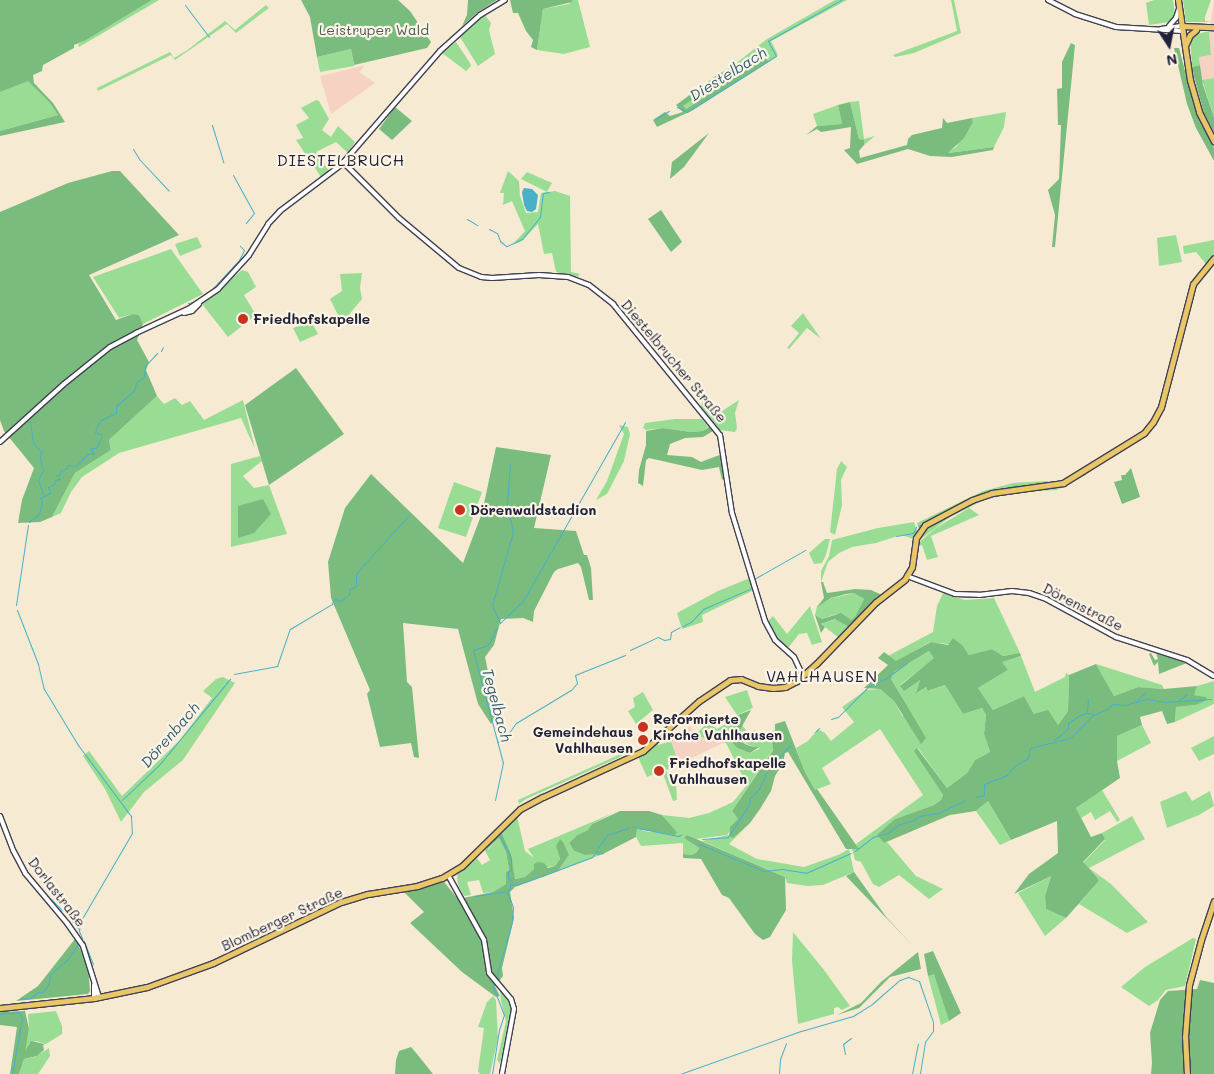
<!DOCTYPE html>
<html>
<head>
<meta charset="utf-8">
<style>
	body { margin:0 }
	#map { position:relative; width:1214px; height:1074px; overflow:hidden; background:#f7ead3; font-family:Mali,sans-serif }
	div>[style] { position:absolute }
	.built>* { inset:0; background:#f5d2c2 }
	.green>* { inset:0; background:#99dd95 }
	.forest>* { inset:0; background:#7abc7e }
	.water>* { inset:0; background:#48b0c7 }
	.stream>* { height:1px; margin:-0.5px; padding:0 0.5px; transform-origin:0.5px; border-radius:0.5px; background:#48b0c7 }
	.roads { filter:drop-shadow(1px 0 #424052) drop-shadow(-1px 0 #424052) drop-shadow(0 1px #424052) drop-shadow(0 -1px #424052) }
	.minor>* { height:4px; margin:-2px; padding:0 2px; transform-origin:2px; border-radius:2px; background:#fff }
	.major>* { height:5px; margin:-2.5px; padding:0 2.5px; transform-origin:2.5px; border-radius:2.5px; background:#e9c769 }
	.dots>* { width:14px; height:14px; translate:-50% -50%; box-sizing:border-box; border:2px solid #fcf5e5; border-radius:50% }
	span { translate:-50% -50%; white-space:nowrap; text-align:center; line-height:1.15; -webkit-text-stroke:4.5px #fcf5e5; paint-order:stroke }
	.park-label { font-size:14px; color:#465a56 }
	.poi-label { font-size:14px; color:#22223b; font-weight:700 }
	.left { translate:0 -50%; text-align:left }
	.right { translate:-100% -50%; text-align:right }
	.street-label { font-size:14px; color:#22223b }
	.water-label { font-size:15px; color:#315b73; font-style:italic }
	.quarter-label { font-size:16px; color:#22223b; letter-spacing:1px }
	.north { position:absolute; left:1144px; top:20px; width:50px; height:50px; -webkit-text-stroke:4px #fcf5e5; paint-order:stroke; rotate:169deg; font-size:14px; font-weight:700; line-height:20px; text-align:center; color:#22223b }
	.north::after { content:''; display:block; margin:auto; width:18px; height:22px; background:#22223b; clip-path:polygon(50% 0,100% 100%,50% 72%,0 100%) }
</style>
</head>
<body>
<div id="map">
	<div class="built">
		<div style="clip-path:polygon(1214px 0,1214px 78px,1202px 80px,1199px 57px,1211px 55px,1209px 31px)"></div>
		<div style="clip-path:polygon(362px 66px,364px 67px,359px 72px,375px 83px,331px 114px,320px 76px)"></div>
		<div style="clip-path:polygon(690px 726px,696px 737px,707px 739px,719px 736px,723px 743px,679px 764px,671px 741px)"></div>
	</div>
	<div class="green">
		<div style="clip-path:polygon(152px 0,159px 0,79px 47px,78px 44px)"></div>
		<div style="clip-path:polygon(572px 0,578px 0,590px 47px,564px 54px,537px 50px,543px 9px,569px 4px)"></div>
		<div style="clip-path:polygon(835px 0,847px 0,771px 41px,778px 55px,770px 61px,768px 59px,750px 67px,686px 109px,682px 106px,767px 39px)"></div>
		<div style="clip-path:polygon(951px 0,954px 0,961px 33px,914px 53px,895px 57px,893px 55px,957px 31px)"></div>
		<div style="clip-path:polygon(1154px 0,1173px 0,1175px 14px,1169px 22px,1149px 25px,1146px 3px)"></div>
		<div style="clip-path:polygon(1183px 0,1211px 0,1205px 17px,1205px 21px,1211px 22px,1186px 22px)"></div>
		<div style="clip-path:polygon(266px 5px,269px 8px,236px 33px,227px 24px,175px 60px,171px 55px,98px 91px,97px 88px,170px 52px,174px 58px,186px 51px,225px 21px,235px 30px)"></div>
		<div style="clip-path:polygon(484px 14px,491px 23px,489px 30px,495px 54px,478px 66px,460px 37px)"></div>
		<div style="clip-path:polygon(1209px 31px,1211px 55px,1199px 57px,1200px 65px,1192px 67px,1190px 38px,1197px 34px)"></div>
		<div style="clip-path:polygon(456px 42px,470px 63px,471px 66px,466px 71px,442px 53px)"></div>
		<div style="clip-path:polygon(351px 49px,354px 66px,320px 72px,317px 57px)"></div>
		<div style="clip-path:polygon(1214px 78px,1214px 117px,1202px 80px)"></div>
		<div style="clip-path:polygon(28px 80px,49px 102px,58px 115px,0 131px,0 92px)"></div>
		<div style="clip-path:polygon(316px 100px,319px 101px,329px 119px,322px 130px,331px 137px,338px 126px,355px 142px,348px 153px,336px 142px,316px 152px,329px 171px,321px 177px,296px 140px,303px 138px,296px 125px,309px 118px,301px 108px)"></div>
		<div style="clip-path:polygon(859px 101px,864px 139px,875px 136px,864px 145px,863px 140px,859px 139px,850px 102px)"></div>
		<div style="clip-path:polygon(838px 105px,842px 124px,817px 126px,813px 114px)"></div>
		<div style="clip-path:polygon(1006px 112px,1004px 127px,994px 147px,947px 153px,956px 147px,973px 122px,972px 118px)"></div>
		<div style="clip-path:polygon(508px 171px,519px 181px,520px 196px,526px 213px,538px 212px,541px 193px,555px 191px,570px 196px,571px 272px,580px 274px,577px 277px,556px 272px,552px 253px,544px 254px,538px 224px,522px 241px,512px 245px,525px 231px,512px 201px,503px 205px,504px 193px,500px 193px)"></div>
		<div style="clip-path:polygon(527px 172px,552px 183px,547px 192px,521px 179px)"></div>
		<div style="clip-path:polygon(1176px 235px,1182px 262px,1159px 266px,1157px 238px)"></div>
		<div style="clip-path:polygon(197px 237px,202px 247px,180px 256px,175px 244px)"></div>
		<div style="clip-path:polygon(1214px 240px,1214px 255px,1206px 264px,1196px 252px,1184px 254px,1183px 246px)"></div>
		<div style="clip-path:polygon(171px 249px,203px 294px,143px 324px,139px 315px,133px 314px,119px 318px,93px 277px)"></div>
		<div style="clip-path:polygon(242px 270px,248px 272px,256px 287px,244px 295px,256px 315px,228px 337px,202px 304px)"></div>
		<div style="clip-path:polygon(362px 273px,360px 288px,362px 299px,342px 323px,330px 299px,342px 291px,340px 274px)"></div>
		<div style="clip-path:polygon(803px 313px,821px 339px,807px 328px,789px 349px,787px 348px,799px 333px,791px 326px)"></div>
		<div style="clip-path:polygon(311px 321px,318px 334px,300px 342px,293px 328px)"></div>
		<div style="clip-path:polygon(157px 396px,164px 404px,175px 398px,182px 405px,190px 401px,204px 420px,243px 400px,255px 449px,241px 418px,119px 453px,82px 477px,71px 492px,61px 513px,52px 517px,75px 473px,111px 450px,109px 440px)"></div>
		<div style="clip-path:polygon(739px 400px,735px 413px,737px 428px,735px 432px,720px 430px,701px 408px,702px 402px,710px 415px,722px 411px)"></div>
		<div style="clip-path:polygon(675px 419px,702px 419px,708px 427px,703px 431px,691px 432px,663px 428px,646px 430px,643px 428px,645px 423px)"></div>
		<div style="clip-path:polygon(619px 425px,628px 427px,630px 434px,624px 461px,607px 494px,596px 500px,607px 481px,624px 434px)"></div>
		<div style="clip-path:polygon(260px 456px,262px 461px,243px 476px,254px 488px,269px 485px,287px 534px,231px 547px,231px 464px)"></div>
		<div style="clip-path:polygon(841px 461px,847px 467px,841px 480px,842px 505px,835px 535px,830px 532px,837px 469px)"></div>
		<div style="clip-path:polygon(1088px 470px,1086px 475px,1057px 490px,1019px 492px,986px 499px,950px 517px,917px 542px,923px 528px,975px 500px,1011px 490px,1058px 486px)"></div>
		<div style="clip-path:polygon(1048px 481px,1049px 484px,1042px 486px,1002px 489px,923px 525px,919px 529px,917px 523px,983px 491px,1013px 483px)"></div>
		<div style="clip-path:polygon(454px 482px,482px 492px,466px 537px,438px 528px)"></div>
		<div style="clip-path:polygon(969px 508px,979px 515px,931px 536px,938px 557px,927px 560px,922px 545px,917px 547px,918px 543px,936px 528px)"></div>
		<div style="clip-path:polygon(914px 522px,917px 531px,914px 539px,901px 535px,876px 543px,852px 547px,839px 553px,828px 562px,821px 582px,821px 571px,829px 556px,832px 540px,878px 528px)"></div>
		<div style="clip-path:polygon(825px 539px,830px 539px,826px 555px,822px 563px,814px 564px,809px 553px)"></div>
		<div style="clip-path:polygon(750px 578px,752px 591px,702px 615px,703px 622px,682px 629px,677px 613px,718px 591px)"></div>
		<div style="clip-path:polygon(854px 593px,864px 599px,855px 618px,850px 620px,836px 614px,822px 619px,815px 615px,817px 606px,832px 598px)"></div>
		<div style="clip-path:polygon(943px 593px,965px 600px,994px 598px,1020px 653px,1003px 656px,992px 649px,969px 655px,963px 646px,930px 642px,896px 662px,888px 656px,933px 632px,937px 606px)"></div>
		<div style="clip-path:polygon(810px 606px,822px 642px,812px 645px,807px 633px,799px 634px,788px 648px,775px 638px,769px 628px,769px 620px,773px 616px,787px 634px)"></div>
		<div style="clip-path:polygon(836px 619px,849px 627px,839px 638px,821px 624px)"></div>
		<div style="clip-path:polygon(929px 651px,935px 658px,900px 685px,920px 680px,917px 694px,926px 687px,929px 691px,945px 685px,963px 714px,982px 708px,986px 715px,984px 734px,990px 752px,975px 760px,967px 773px,947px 788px,918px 748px,915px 751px,943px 795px,941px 800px,934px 805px,895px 819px,884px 843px,887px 842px,916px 876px,943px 889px,929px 899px,899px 875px,879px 887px,873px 884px,861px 862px,855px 860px,852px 849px,858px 849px,856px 844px,923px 795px,880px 729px,822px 768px,831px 784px,815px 790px,805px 772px,796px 748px,808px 741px,818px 729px,825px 733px,831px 741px,854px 722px,842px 707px,866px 690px,880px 689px,894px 701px,903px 717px,904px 702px,891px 679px,894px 672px)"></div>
		<div style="clip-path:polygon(1021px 656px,1035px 692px,1065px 677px,1066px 673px,1069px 675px,1068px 711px,1058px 725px,1034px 714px,1024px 696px,993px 710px,978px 688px,1008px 670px,1001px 662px)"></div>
		<div style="clip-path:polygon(1096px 664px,1162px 685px,1164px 689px,1138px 687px,1114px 696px)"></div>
		<div style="clip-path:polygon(223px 677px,235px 683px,183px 760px,144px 792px,121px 822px,105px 789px,83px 756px,89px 751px,122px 796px,180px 740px,212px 698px,203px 691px,216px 679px)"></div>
		<div style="clip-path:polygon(1214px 681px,1214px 704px,1175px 722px,1176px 707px,1196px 705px,1206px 700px,1205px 697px,1193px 695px,1197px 686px)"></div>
		<div style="clip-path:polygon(747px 690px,753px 708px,737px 715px,725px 697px)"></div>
		<div style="clip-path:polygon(643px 692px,653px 710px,636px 724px,628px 711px,635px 707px,633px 698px)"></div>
		<div style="clip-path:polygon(731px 721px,738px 721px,733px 742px,737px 748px,750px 753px,759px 749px,760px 746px,753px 747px,740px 740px,739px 732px,742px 725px,749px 734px,755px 730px,759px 736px,775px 730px,775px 733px,772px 736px,773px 749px,732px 811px,738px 819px,727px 835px,696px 839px,687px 835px,684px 838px,699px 848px,697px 852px,692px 855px,683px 854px,683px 843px,641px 846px,636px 837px,637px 829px,649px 832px,677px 832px,662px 815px,689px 818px,709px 813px,733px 802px,747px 785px,726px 743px,723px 743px,718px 736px,709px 740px,695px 735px,705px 725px,712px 725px,717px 729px)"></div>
		<div style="clip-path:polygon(1142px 725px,1151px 743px,1117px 761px,1117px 736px)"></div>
		<div style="clip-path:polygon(1214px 736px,1214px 754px,1199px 761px,1191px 748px)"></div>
		<div style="clip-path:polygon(671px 741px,679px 764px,666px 770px,672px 782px,687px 778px,676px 784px,677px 800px,673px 801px,662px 771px,647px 777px,638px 757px,657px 743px,658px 745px)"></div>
		<div style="clip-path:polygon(632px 749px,618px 758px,526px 799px,519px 804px,518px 800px)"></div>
		<div style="clip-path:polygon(1102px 790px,1120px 820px,1117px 822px,1110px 811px,1095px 820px,1091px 812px,1081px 818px,1076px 808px)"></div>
		<div style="clip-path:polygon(1186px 791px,1192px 801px,1210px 791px,1214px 806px,1199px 815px,1167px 828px,1160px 802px)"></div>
		<div style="clip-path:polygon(988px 801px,1011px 840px,1000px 845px,976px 811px)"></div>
		<div style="clip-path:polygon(611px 814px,592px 824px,588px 830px,577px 835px,569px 843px,574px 851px,585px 855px,603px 854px,558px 871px,569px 855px,566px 850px,557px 849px,560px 859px,555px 866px,534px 869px,525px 877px,514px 879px,511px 854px,501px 831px,517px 816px,525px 851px,534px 858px,528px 849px)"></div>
		<div style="clip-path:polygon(1132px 816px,1145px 839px,1089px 868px,1111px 884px,1148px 922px,1127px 933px,1079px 904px,1099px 881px,1097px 876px,1083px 863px,1105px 840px,1102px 833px)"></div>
		<div style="clip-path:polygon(750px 823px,729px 844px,757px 859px,804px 867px,838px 855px,849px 849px,854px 872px,823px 885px,807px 886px,787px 883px,785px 877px,702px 841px,728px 835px,733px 837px)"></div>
		<div style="clip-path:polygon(499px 838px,506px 852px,509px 870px,506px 872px,506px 884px,493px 892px,483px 893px,479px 880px,467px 882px,471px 895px,464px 896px,458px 885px,457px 874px,477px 858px,482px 865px,490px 860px,484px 849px,488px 849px)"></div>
		<div style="clip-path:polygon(1051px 876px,1045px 896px,1046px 909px,1066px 918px,1045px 936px,1018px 893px)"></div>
		<div style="clip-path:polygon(793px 932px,824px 970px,850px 1006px,842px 1010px,838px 1007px,834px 1008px,834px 1014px,798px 1024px,792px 961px)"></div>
		<div style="clip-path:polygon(1193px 938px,1196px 939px,1185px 986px,1166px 990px,1158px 1000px,1149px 1006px,1121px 987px,1145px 967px)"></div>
		<div style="clip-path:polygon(934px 973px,949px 1021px,941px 1025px,928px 976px)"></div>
		<div style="clip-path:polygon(500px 988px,509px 998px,513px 1013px,500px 1064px,497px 1060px,506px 1021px,501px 1001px)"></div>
		<div style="clip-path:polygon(493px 996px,496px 1000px,498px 1038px,490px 1074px,480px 1074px,478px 1071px,484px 1028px,478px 1027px,487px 1002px)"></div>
		<div style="clip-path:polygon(56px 1011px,62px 1026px,62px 1034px,46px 1044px,36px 1041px,29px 1043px,28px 1049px,24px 1052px,29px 1029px,28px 1014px)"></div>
		<div style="clip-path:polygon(49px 1048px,50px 1056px,38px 1074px,19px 1074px,24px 1059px,35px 1057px)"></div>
	</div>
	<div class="forest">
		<div style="clip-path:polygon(0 0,152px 0,86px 40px,74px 45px,74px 48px,43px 65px,42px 71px,33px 75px,34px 83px,53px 103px,65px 122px,0 136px,0 131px,58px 115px,49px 102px,28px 81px,0 92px)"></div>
		<div style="clip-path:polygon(301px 0,398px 0,410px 11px,431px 42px,427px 48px,354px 65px,351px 49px,317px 57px,310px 17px)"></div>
		<div style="clip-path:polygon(468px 0,497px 0,478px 12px,462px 26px,467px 15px)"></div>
		<div style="clip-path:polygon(510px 0,572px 0,572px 2px,543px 9px,537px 50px,531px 47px,533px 40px,526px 31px,518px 13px,513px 13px)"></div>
		<div style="clip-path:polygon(1071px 43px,1075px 45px,1055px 247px,1052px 247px,1055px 215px,1048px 190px,1059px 179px,1061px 125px,1058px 125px,1057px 89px,1062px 88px,1062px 62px)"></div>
		<div style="clip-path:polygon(1174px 48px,1179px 48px,1196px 113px,1214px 148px,1214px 161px,1196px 128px,1187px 104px)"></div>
		<div style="clip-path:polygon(764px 58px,770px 61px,693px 110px,657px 127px,653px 120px,665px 112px,670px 116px,683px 112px,676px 105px,717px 75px,737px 64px,734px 71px,683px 106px,686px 109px)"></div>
		<div style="clip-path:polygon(1200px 65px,1203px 85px,1214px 117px,1214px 132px,1204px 113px,1194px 77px,1192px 67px)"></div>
		<div style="clip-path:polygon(850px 102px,859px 139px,864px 140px,864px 145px,859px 151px,860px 158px,907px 145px,908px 139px,912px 135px,942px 128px,943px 118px,947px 123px,972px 118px,973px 122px,964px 138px,948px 153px,994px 147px,993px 150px,952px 157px,930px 156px,908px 149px,857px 164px,844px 150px,850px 148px,851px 127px,821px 132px,817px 129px,806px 135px,817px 126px,842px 124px,838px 105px)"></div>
		<div style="clip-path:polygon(395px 107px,412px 121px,392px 140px,379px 129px)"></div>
		<div style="clip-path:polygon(709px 133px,684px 167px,670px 179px,672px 162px)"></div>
		<div style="clip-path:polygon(112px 171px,120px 171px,179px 235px,89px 275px,116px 320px,133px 314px,139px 315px,143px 324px,137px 340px,149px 362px,146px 370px,157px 396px,109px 440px,111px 450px,75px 473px,52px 517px,40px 522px,18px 523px,22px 500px,34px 468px,4px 431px,0 420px,0 212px,68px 183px)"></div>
		<div style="clip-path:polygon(661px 210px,682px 242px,671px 252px,648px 219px)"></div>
		<div style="clip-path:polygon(296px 368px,344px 434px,269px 485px,245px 405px)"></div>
		<div style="clip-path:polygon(709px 427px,713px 431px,703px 437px,685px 438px,670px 444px,667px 455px,692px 457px,701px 462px,722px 454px,725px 477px,722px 480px,719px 467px,702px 470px,649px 458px,646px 460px,643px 486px,638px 483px,639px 470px,646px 445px,646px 431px,663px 428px,691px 432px,703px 431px)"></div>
		<div style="clip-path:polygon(496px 447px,551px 455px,534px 528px,576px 531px,584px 555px,587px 555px,591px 568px,593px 600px,589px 600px,581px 567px,578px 563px,558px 569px,554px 572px,534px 611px,533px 622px,523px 618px,501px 619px,494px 645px,485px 657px,497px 716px,491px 724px,478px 704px,458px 629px,403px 623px,407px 682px,412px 687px,419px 758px,414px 757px,411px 743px,380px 747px,367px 694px,370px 690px,331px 598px,328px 562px,345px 508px,371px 474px,463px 563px,482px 513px)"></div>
		<div style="clip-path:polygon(1131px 468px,1140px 497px,1122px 504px,1114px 482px,1122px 480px,1121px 475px,1125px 475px)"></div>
		<div style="clip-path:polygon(263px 499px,271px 514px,254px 533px,238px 538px,238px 506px)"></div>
		<div style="clip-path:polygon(821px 582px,823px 582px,827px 593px,855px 589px,871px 590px,882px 595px,849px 627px,835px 619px,821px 624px,825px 627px,821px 633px,815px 615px,822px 619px,841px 613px,851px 620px,855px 617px,864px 599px,854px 593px,846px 594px,831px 598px,817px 607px,824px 598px)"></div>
		<div style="clip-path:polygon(953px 638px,963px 646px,969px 655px,992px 649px,1003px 656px,1020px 653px,1021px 656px,1002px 662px,1008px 670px,978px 688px,993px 710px,1024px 696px,1034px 714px,1048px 710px,1058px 725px,1068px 711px,1069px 675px,1096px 664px,1114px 696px,1138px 687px,1164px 689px,1197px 686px,1194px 695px,1206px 697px,1207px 700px,1196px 705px,1176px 707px,1175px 722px,1167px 724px,1162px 711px,1140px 717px,1142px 725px,1117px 736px,1117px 761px,1120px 778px,1076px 808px,1091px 837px,1102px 833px,1105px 839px,1083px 862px,1097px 877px,1099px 881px,1066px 918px,1046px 909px,1045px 896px,1051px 876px,1014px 894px,1029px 874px,1058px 853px,1057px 821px,1011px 840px,988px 801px,976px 811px,950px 815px,884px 843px,877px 835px,895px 819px,934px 805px,941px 800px,943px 795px,914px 751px,917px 748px,947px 788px,967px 773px,975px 760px,990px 752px,984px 734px,986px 715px,982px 708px,963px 714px,945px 685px,928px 691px,926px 687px,916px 694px,920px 680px,904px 691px,900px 686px,934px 658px,929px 651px,894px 672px,891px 679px,926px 738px,921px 744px,894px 701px,880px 689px,864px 688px,888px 665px,878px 658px,884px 652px,896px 661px,931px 642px,948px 645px)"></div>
		<div style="clip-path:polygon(1151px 653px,1155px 660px,1158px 659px,1156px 653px,1187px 663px,1159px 674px,1158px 662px,1154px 666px,1149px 654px)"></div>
		<div style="clip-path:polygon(751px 710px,739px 732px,740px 740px,745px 744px,753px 747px,761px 746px,750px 753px,737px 748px,733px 743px,733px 728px,737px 721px,731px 722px,730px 718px)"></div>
		<div style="clip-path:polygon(785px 721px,805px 772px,815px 790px,817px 789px,859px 849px,846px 849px,788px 752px,785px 753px,783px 763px,775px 776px,771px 791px,760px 809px,750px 823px,733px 838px,729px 836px,730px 827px,738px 819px,732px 811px,773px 750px,772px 736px,775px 733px,775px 724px)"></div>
		<div style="clip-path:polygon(620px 811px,649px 811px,662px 815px,677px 832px,675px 835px,637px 829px,636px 837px,603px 854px,585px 855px,574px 851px,569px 843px,577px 835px,588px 830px,592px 824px)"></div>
		<div style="clip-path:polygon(501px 831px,511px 854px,515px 879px,525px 877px,534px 869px,534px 864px,538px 862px,544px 863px,548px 868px,555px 866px,560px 859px,556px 846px,560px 839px,563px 842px,569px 855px,558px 871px,515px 887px,510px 892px,514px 918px,502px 968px,503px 976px,495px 986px,500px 996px,496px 997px,462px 972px,410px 923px,424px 912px,403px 891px,444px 882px,458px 899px,493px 892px,506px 884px,506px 872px,509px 870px,506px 852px,499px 838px,487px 849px,485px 847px)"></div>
		<div style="clip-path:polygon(687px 835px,785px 877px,786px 910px,770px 937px,763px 940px,755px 934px,729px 898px,722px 895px,701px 859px,683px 858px,683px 854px,692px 855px,697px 852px,699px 848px,684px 838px)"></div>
		<div style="clip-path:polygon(854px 872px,887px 918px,916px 949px,846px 876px)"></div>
		<div style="clip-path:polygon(75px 939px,88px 964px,90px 991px,88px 994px,16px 1001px,38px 986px)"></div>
		<div style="clip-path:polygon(933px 951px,961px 1013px,949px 1021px,934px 974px,928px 976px,924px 954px)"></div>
		<div style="clip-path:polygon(918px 952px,921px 969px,890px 977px,859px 1008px,837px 1015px,861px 1003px,881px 982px)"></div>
		<div style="clip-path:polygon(1200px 980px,1214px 983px,1214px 1074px,1151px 1074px,1152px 1063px,1150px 1033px,1160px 1000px,1168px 991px,1197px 989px)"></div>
		<div style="clip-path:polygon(25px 1011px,29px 1029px,25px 1051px,31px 1041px,45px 1044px,43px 1045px,44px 1050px,37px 1056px,24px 1059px,19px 1074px,10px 1074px,17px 1027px,0 1025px,0 1012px)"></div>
		<div style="clip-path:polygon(411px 1047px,417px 1054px,433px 1074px,395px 1074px,396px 1060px,399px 1051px)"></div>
	</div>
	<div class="water">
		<div style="clip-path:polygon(524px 188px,532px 189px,538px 195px,536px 209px,532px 212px,527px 211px,524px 205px,522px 192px)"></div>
	</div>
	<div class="stream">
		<div style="left:185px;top:5px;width:40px;rotate:53deg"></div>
		<div style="left:677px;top:107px;width:11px;rotate:27deg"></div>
		<div style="left:687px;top:112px;width:105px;rotate:-32.2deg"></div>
		<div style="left:776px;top:56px;width:17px;rotate:-118deg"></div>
		<div style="left:768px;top:41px;width:84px;rotate:-29.3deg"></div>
		<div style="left:655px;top:119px;width:16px;rotate:-30deg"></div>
		<div style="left:212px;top:125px;width:39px;rotate:73deg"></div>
		<div style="left:133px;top:149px;width:13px;rotate:58deg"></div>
		<div style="left:140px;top:160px;width:42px;rotate:46.9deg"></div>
		<div style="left:233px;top:175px;width:43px;rotate:61.1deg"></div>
		<div style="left:254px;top:213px;width:13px;rotate:129deg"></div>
		<div style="left:467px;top:219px;width:12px;rotate:31deg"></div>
		<div style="left:489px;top:229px;width:9px;rotate:27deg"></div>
		<div style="left:497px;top:233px;width:9px;rotate:69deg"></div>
		<div style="left:500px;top:241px;width:8px;rotate:40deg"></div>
		<div style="left:507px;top:246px;width:17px;rotate:-25deg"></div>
		<div style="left:522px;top:239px;width:28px;rotate:-51deg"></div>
		<div style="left:540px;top:217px;width:24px;rotate:-83deg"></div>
		<div style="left:543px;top:193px;width:6px;rotate:-9deg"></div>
		<div style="left:212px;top:289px;width:40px;rotate:-47deg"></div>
		<div style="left:239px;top:260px;width:11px;rotate:-63deg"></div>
		<div style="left:244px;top:250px;width:6px;rotate:-135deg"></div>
		<div style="left:188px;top:303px;width:6px;rotate:-9deg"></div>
		<div style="left:194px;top:302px;width:16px;rotate:-35deg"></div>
		<div style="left:161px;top:351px;width:4px;rotate:-63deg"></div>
		<div style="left:30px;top:421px;width:22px;rotate:82deg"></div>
		<div style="left:33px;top:443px;width:12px;rotate:48deg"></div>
		<div style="left:41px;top:452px;width:7px;rotate:98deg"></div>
		<div style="left:40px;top:459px;width:11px;rotate:75deg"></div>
		<div style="left:43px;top:470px;width:11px;rotate:117deg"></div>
		<div style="left:38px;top:480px;width:15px;rotate:70deg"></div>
		<div style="left:0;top:438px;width:48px;rotate:-41.6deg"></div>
		<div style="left:510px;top:464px;width:40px;rotate:94.3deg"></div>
		<div style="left:507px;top:504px;width:29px;rotate:78deg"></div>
		<div style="left:513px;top:532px;width:76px;rotate:106deg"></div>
		<div style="left:492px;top:605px;width:20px;rotate:66deg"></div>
		<div style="left:500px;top:623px;width:32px;rotate:-44deg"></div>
		<div style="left:523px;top:601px;width:206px;rotate:-60.3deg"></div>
		<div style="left:1066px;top:484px;width:24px;rotate:-30deg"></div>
		<div style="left:1012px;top:486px;width:16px;rotate:-4deg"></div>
		<div style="left:1042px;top:489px;width:16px;rotate:-7deg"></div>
		<div style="left:995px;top:490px;width:14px;rotate:-12deg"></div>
		<div style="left:29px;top:522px;width:13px;rotate:-39deg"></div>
		<div style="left:39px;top:514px;width:12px;rotate:-76deg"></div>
		<div style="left:42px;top:502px;width:4px;rotate:-117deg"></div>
		<div style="left:40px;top:498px;width:11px;rotate:-27deg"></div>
		<div style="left:50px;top:493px;width:6px;rotate:-108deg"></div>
		<div style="left:48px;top:487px;width:7px;rotate:-27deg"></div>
		<div style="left:54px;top:484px;width:4px;rotate:-76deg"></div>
		<div style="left:55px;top:480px;width:5px;rotate:-11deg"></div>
		<div style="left:60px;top:479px;width:6px;rotate:-135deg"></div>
		<div style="left:56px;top:475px;width:3px"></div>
		<div style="left:59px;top:475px;width:5px;rotate:-68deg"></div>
		<div style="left:61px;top:470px;width:5px;rotate:-11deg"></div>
		<div style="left:66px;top:469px;width:4px;rotate:-63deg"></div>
		<div style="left:68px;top:465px;width:8px;rotate:7deg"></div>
		<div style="left:76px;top:466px;width:18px;rotate:-45deg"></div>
		<div style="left:89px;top:453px;width:5px;rotate:11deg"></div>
		<div style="left:94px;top:454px;width:7px;rotate:-124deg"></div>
		<div style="left:90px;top:448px;width:6px"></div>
		<div style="left:96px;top:448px;width:11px;rotate:-63deg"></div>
		<div style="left:101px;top:438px;width:4px;rotate:-90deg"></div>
		<div style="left:101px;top:434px;width:6px;rotate:-162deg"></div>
		<div style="left:95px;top:432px;width:8px;rotate:-67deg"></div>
		<div style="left:98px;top:425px;width:6px;rotate:-59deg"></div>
		<div style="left:101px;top:420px;width:17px;rotate:-25deg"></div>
		<div style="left:116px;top:413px;width:7px;rotate:-90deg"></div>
		<div style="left:116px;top:406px;width:23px;rotate:-40deg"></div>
		<div style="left:134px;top:391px;width:8px;rotate:-76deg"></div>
		<div style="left:136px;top:383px;width:11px;rotate:-41deg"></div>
		<div style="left:144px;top:376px;width:10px;rotate:-84deg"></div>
		<div style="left:145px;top:366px;width:18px;rotate:-47deg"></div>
		<div style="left:918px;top:526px;width:33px;rotate:-27deg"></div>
		<div style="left:896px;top:536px;width:17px;rotate:-10deg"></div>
		<div style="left:913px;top:533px;width:7px;rotate:-63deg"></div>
		<div style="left:754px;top:579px;width:59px;rotate:-29.6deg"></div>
		<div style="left:16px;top:605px;width:81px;rotate:-81.5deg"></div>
		<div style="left:17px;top:610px;width:58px;rotate:68.7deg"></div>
		<div style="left:38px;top:664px;width:26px;rotate:77deg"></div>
		<div style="left:44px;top:689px;width:66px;rotate:58.7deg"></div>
		<div style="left:78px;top:745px;width:89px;rotate:53.3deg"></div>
		<div style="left:131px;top:816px;width:17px;rotate:87deg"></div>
		<div style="left:132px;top:833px;width:103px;rotate:120.3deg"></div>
		<div style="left:80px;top:922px;width:9px;rotate:96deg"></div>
		<div style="left:79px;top:931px;width:8px;rotate:67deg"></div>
		<div style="left:683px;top:626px;width:9px;rotate:-27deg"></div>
		<div style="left:691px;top:622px;width:18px;rotate:-47deg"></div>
		<div style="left:703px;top:609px;width:53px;rotate:-23.2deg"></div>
		<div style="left:630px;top:650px;width:31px;rotate:-25deg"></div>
		<div style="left:658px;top:637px;width:7px;rotate:27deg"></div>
		<div style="left:664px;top:640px;width:6px;rotate:-9deg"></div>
		<div style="left:670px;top:639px;width:7px;rotate:-82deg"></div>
		<div style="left:671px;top:632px;width:10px;rotate:-29deg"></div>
		<div style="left:234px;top:674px;width:44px;rotate:-10.5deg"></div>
		<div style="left:277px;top:666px;width:39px;rotate:-71deg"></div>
		<div style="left:290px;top:629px;width:49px;rotate:-30.8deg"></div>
		<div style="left:332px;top:604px;width:5px;rotate:-68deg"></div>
		<div style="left:334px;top:599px;width:7px;rotate:16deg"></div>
		<div style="left:341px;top:601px;width:6px;rotate:-39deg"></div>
		<div style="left:346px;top:597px;width:6px;rotate:-45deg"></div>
		<div style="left:350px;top:593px;width:3px;rotate:-108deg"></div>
		<div style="left:349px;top:590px;width:8px;rotate:-30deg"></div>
		<div style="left:356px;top:586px;width:12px;rotate:-90deg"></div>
		<div style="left:356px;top:574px;width:5px;rotate:-53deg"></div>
		<div style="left:359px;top:570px;width:74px;rotate:-47.7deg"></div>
		<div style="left:1136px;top:701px;width:12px;rotate:-42deg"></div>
		<div style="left:1178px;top:701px;width:11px;rotate:-38deg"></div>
		<div style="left:1087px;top:712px;width:13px;rotate:-86deg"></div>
		<div style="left:831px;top:719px;width:7px;rotate:-16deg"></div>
		<div style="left:838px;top:717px;width:44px;rotate:-45deg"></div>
		<div style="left:869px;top:686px;width:17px;rotate:-24deg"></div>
		<div style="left:885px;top:679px;width:27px;rotate:-36deg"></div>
		<div style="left:815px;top:732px;width:6px;rotate:-45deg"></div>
		<div style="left:1054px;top:740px;width:10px;rotate:-37deg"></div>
		<div style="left:1062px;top:734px;width:8px;rotate:-45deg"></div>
		<div style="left:1068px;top:728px;width:5px;rotate:-90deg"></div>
		<div style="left:1068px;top:723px;width:12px;rotate:-35deg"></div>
		<div style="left:1078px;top:716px;width:9px;rotate:-21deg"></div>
		<div style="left:1086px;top:713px;width:7px;rotate:8deg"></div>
		<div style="left:497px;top:742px;width:7px;rotate:-16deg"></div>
		<div style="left:504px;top:740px;width:21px;rotate:-55deg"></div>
		<div style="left:516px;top:723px;width:64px;rotate:-31deg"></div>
		<div style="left:571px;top:690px;width:9px;rotate:-49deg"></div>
		<div style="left:577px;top:683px;width:8px;rotate:-104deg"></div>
		<div style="left:575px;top:675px;width:54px;rotate:-21.8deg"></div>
		<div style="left:975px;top:797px;width:9px;rotate:-13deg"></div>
		<div style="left:984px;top:795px;width:11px;rotate:-90deg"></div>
		<div style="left:984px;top:784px;width:25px;rotate:-21deg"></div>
		<div style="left:1007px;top:775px;width:10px;rotate:-53deg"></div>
		<div style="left:1013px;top:767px;width:17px;rotate:-31deg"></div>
		<div style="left:1028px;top:758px;width:10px;rotate:-79deg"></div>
		<div style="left:1030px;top:748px;width:41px;rotate:-14deg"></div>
		<div style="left:1070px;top:738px;width:33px;rotate:-45deg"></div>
		<div style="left:1093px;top:715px;width:15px;rotate:-23deg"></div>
		<div style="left:1107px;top:709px;width:7px;rotate:-45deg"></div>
		<div style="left:1112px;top:704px;width:12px;rotate:5deg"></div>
		<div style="left:1124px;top:705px;width:24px;rotate:-15deg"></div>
		<div style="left:1147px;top:699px;width:19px;rotate:9deg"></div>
		<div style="left:1166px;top:702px;width:45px;rotate:-3.8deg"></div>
		<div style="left:122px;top:800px;width:51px;rotate:-43.4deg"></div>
		<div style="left:159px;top:765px;width:112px;rotate:-50.5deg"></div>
		<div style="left:495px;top:800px;width:38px;rotate:-78deg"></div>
		<div style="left:503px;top:763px;width:117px;rotate:-104.9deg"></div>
		<div style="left:473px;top:650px;width:16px;rotate:-18deg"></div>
		<div style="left:488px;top:645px;width:20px;rotate:-63deg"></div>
		<div style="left:633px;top:827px;width:2px"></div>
		<div style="left:638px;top:828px;width:41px;rotate:11.3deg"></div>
		<div style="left:678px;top:836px;width:3px;rotate:-18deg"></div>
		<div style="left:499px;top:834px;width:27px;rotate:63deg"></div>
		<div style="left:511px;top:858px;width:12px;rotate:90deg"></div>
		<div style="left:511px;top:870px;width:4px;rotate:146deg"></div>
		<div style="left:508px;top:872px;width:5px;rotate:90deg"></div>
		<div style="left:508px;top:877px;width:6px;rotate:51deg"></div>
		<div style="left:702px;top:839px;width:26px;rotate:-4deg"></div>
		<div style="left:728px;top:837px;width:38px;rotate:-57deg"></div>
		<div style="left:749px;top:805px;width:7px;rotate:-82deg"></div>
		<div style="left:750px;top:798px;width:13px;rotate:-45deg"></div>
		<div style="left:759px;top:789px;width:22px;rotate:-66deg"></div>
		<div style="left:768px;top:769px;width:33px;rotate:-47deg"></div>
		<div style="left:699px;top:844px;width:70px;rotate:22.6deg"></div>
		<div style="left:764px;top:871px;width:18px;rotate:-6deg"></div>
		<div style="left:782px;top:869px;width:24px;rotate:9deg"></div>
		<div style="left:806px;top:873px;width:49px;rotate:-24deg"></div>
		<div style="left:598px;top:848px;width:16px;rotate:-55deg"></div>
		<div style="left:607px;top:835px;width:24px;rotate:-19deg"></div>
		<div style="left:855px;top:851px;width:23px;rotate:-38deg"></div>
		<div style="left:873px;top:837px;width:16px;rotate:-15deg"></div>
		<div style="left:888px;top:833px;width:15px;rotate:-37deg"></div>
		<div style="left:900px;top:824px;width:15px;rotate:-16deg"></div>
		<div style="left:914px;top:820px;width:6px;rotate:-39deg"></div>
		<div style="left:919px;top:816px;width:19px;rotate:-9deg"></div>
		<div style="left:938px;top:813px;width:31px;rotate:-25deg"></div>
		<div style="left:597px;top:854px;width:6px;rotate:-9deg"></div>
		<div style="left:475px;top:896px;width:31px;rotate:-9deg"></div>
		<div style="left:51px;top:899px;width:16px;rotate:45deg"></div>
		<div style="left:72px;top:921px;width:11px;rotate:49deg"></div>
		<div style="left:84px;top:941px;width:25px;rotate:69deg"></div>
		<div style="left:496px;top:978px;width:58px;rotate:-74.1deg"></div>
		<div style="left:512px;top:922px;width:15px;rotate:-86deg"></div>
		<div style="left:513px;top:907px;width:17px;rotate:-111deg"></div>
		<div style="left:507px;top:891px;width:4px;rotate:-45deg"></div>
		<div style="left:510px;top:888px;width:4px;rotate:-90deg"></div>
		<div style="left:510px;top:884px;width:6px;rotate:9deg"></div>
		<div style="left:516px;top:885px;width:28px;rotate:-19deg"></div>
		<div style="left:542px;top:876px;width:53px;rotate:-20.8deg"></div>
		<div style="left:592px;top:857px;width:8px;rotate:-50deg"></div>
		<div style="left:20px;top:999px;width:10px;rotate:-6deg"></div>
		<div style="left:30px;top:998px;width:10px;rotate:-37deg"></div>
		<div style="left:38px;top:992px;width:5px"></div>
		<div style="left:43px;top:992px;width:11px;rotate:-56deg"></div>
		<div style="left:49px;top:983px;width:8px;rotate:-83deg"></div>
		<div style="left:50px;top:975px;width:24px;rotate:-42deg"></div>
		<div style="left:68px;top:959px;width:18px;rotate:-56deg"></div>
		<div style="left:0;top:1014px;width:19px;rotate:-6deg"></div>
		<div style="left:19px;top:1012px;width:7px;rotate:63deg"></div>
		<div style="left:22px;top:1018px;width:57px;rotate:100.1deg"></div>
		<div style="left:845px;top:1054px;width:10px;rotate:-101deg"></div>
		<div style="left:843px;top:1044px;width:10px;rotate:-37deg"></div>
		<div style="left:492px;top:1074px;width:45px;rotate:-81deg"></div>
		<div style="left:499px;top:1030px;width:16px;rotate:-72deg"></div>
		<div style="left:504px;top:1015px;width:30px;rotate:-111deg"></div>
		<div style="left:493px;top:987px;width:6px;rotate:-81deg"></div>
		<div style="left:680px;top:1074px;width:128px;rotate:-19.6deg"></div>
		<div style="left:801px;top:1031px;width:54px;rotate:-16.1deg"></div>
		<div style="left:853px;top:1016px;width:22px;rotate:-32deg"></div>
		<div style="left:872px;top:1004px;width:37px;rotate:-41deg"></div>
		<div style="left:900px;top:980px;width:9px;rotate:-21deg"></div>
		<div style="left:908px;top:977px;width:12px;rotate:20deg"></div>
		<div style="left:919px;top:981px;width:43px;rotate:71.1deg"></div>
		<div style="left:933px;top:1022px;width:9px;rotate:90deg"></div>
		<div style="left:933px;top:1031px;width:14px;rotate:126deg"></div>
		<div style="left:925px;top:1042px;width:32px;rotate:99deg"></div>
		<div style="left:779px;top:1074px;width:15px;rotate:-86deg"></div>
		<div style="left:780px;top:1059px;width:17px;rotate:-69deg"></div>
		<div style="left:912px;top:1074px;width:31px;rotate:-79deg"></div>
	</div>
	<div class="roads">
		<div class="minor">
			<div style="left:1048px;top:0;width:30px;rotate:27deg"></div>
			<div style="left:1075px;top:14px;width:43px;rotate:17.6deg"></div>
			<div style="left:1116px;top:27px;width:66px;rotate:3.5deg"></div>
			<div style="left:1169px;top:26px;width:11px;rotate:-49deg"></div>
			<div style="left:1176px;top:18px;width:9px;rotate:-72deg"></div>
			<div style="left:1161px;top:29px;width:20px;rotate:-9deg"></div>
			<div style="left:343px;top:162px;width:79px;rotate:45deg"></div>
			<div style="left:399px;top:218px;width:78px;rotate:39.8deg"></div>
			<div style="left:459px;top:268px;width:24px;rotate:22deg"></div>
			<div style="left:481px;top:277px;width:11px;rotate:5deg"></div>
			<div style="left:492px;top:278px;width:47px;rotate:-3.7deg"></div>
			<div style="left:539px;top:275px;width:29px;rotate:4deg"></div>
			<div style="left:568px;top:277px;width:22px;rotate:21deg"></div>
			<div style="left:589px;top:285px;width:31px;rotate:38deg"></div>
			<div style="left:613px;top:304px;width:169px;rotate:50.8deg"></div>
			<div style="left:720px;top:435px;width:79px;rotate:81.3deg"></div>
			<div style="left:732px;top:513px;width:113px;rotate:73deg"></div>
			<div style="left:765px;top:621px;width:21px;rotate:62deg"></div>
			<div style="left:775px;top:640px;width:25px;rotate:42deg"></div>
			<div style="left:794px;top:657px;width:21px;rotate:65deg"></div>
			<div style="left:184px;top:313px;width:8px;rotate:-14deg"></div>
			<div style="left:192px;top:311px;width:10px;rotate:-45deg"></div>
			<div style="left:0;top:442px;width:86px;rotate:-42.2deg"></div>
			<div style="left:64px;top:384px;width:59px;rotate:-38.8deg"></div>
			<div style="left:110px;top:347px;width:30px;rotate:-28deg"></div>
			<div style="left:136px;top:333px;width:60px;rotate:-24.8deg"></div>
			<div style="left:190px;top:308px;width:34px;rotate:-34deg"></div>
			<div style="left:218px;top:289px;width:46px;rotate:-47.6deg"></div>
			<div style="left:249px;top:255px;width:36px;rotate:-58deg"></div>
			<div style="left:268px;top:224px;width:18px;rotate:-47deg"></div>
			<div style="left:280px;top:211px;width:76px;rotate:-37deg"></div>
			<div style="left:341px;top:165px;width:151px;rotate:-49deg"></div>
			<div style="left:440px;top:51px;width:54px;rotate:-42deg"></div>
			<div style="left:480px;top:15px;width:29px;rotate:-31deg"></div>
			<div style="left:907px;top:576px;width:51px;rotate:20.6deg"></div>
			<div style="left:955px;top:594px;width:24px;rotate:2deg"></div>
			<div style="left:979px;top:595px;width:33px;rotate:-7deg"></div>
			<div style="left:1012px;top:591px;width:17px;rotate:7deg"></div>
			<div style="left:1029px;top:593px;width:18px;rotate:19deg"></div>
			<div style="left:1046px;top:599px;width:80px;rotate:28.5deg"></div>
			<div style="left:1116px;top:637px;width:75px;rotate:17.9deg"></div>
			<div style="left:1187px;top:660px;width:31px;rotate:31deg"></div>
			<div style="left:0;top:816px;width:36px;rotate:69deg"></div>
			<div style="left:13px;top:850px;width:26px;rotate:62deg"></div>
			<div style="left:25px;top:873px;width:65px;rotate:50deg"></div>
			<div style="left:67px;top:923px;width:28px;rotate:55deg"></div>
			<div style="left:83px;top:946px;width:53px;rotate:72.6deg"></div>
			<div style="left:448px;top:875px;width:74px;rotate:61deg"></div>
			<div style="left:484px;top:940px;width:33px;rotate:81deg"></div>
			<div style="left:489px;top:973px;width:34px;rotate:50deg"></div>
			<div style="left:511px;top:999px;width:10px;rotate:73deg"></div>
			<div style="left:514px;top:1009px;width:66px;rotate:100.5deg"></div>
			<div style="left:94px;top:985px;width:13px;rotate:90deg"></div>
		</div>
		<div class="major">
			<div style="left:1178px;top:0;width:81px;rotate:81.5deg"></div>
			<div style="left:1190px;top:80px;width:33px;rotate:74deg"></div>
			<div style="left:1199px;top:112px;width:33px;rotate:63deg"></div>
			<div style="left:1181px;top:26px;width:33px;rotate:2deg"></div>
			<div style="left:1185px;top:46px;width:12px;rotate:-66deg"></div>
			<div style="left:1190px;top:35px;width:8px;rotate:-40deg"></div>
			<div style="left:0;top:1008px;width:95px;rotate:-6.1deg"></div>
			<div style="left:94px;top:998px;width:54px;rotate:-11.7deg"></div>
			<div style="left:147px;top:987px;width:70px;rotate:-20deg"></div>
			<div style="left:213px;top:963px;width:142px;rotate:-25.5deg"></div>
			<div style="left:341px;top:902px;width:28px;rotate:-17deg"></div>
			<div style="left:368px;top:894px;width:50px;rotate:-9.3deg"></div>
			<div style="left:417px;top:886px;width:26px;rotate:-18deg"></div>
			<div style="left:442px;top:878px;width:23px;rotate:-31deg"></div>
			<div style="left:462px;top:866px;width:81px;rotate:-44.5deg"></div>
			<div style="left:520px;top:809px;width:26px;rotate:-28deg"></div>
			<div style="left:543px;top:797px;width:110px;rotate:-24.7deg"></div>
			<div style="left:643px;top:751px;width:75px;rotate:-41.8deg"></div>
			<div style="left:699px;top:701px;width:37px;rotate:-34deg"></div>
			<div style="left:730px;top:680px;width:11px;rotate:-5deg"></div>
			<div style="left:741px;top:679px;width:18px;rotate:22deg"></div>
			<div style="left:758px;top:686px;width:15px;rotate:8deg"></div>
			<div style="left:773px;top:688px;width:12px;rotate:-5deg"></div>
			<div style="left:785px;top:687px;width:13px;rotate:-27deg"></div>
			<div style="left:797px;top:681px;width:27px;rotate:-42deg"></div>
			<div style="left:817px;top:663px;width:85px;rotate:-46deg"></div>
			<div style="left:876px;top:602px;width:37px;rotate:-38deg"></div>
			<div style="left:905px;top:579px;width:14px;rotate:-60deg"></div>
			<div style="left:912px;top:567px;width:29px;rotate:-82deg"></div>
			<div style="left:916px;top:538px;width:16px;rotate:-55deg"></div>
			<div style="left:925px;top:525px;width:53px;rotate:-28deg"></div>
			<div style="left:972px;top:500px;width:21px;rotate:-19deg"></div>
			<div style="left:992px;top:493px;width:72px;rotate:-8deg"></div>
			<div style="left:1063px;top:483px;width:95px;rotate:-31.7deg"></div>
			<div style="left:1144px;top:433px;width:14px;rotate:-51deg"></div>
			<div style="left:1153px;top:422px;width:17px;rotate:-62deg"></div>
			<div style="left:1161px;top:407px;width:127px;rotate:-75.4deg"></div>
			<div style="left:1193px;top:284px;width:33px;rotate:-51deg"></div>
			<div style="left:1187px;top:1074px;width:37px;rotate:-93deg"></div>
			<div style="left:1185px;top:1037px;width:52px;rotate:-85.6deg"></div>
			<div style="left:1189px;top:985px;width:47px;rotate:-75.1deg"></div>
			<div style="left:1201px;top:940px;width:41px;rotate:-71.6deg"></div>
		</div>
	</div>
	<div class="dots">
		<div style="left:243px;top:319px;background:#c8321e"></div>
		<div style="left:460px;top:510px;background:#c8321e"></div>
		<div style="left:643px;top:727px;background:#c8321e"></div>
		<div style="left:643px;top:740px;background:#c8321e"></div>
		<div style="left:659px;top:771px;background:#c8321e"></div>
	</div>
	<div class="park-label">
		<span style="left:374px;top:30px">Leistruper Wald</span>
	</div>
	<div class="poi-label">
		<span class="left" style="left:253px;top:319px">Friedhofskapelle</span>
		<span class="left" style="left:470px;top:510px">Dörenwaldstadion</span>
		<span class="left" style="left:653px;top:727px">Reformierte<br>Kirche Vahlhausen</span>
		<span class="right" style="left:633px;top:740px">Gemeindehaus<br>Vahlhausen</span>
		<span class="left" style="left:669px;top:771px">Friedhofskapelle<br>Vahlhausen</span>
	</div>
	<div class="street-label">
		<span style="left:674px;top:361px;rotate:50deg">Diestelbrucher Straße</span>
		<span style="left:1083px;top:607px;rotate:27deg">Dörenstraße</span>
		<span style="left:57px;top:892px;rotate:52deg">Dorlastraße</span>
		<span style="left:282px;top:919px;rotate:-25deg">Blomberger Straße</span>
	</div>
	<div class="water-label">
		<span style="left:728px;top:74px;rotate:-32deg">Diestelbach</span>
		<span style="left:497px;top:705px;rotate:75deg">Tegelbach</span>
		<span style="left:170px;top:735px;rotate:-49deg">Dörenbach</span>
	</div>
	<div class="quarter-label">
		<span style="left:341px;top:160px">DIESTELBRUCH</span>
		<span style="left:822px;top:676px">VAHLHAUSEN</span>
	</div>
	<div class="north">N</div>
</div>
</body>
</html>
